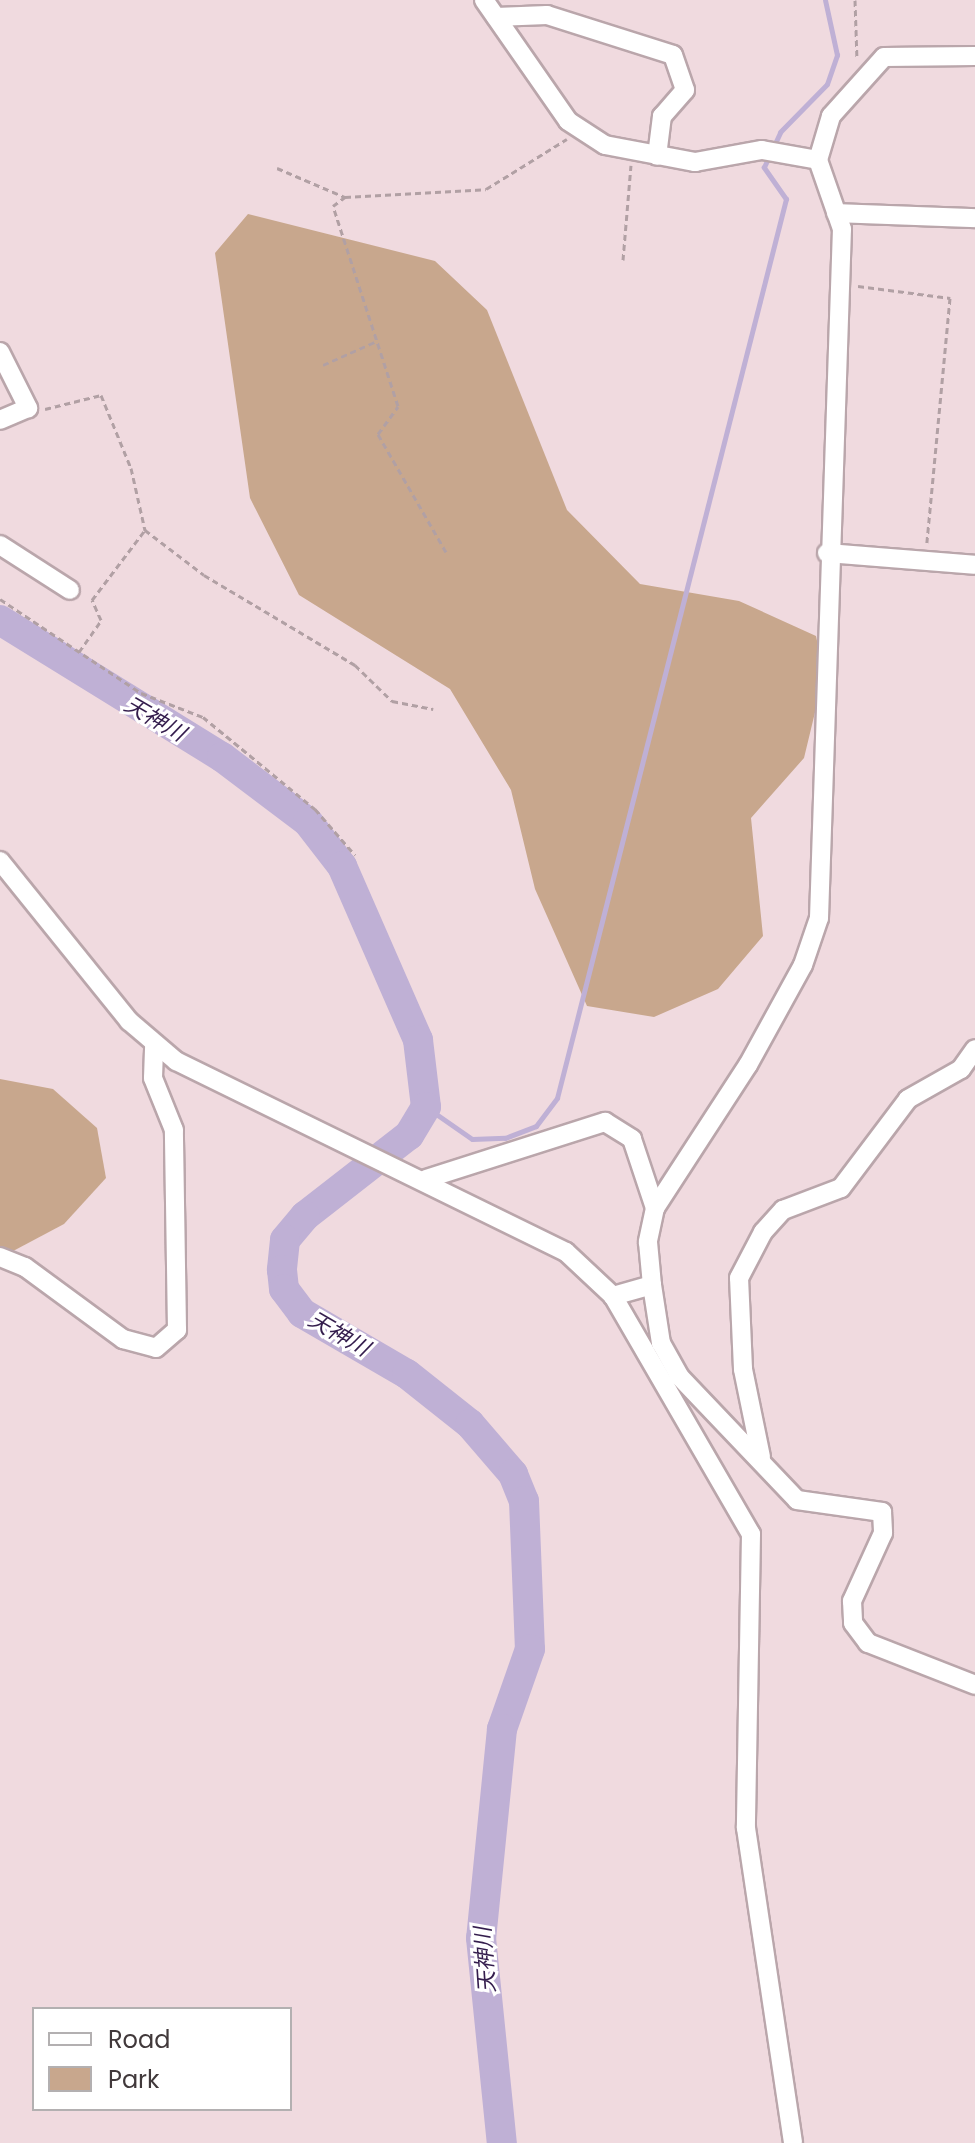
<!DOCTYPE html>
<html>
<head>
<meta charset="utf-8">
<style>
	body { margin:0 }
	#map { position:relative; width:975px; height:2143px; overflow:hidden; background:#f0dadf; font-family:Poppins,"Noto Sans JP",sans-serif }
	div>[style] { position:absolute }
	.green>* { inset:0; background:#c8a78d }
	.stream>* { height:5px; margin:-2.5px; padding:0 2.5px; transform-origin:2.5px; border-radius:2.5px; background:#bfb0d5 }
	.river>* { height:30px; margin:-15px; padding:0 15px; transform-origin:15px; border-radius:15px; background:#bfb0d5 }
	.path>* { height:3px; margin-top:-1.5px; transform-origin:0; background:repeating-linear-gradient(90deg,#b1a0a4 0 6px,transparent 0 10px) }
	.roads { filter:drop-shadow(2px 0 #baa6ab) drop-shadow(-2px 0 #baa6ab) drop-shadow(0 2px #baa6ab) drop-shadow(0 -2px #baa6ab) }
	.minor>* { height:18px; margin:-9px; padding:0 9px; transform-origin:9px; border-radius:9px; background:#fff }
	span { translate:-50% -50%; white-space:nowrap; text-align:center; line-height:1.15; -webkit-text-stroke:6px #fff; paint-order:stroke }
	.water-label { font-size:22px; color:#341d4d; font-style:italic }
	.legend { position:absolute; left:32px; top:2007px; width:260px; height:104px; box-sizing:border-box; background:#fff; border:2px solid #b3b0b1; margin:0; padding:10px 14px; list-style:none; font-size:24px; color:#41393b }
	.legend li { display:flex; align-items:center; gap:16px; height:40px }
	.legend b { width:40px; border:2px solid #b3b0b1 }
</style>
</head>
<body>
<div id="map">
	<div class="green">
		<div style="clip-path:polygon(248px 214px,435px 261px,487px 310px,567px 510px,640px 584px,739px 601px,816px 636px,824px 675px,804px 758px,751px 818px,763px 936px,718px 989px,654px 1017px,587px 1006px,535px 889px,511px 790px,450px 689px,299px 595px,250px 498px,215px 253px)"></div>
		<div style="clip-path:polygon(0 1079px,53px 1089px,97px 1128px,106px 1178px,64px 1224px,0 1258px)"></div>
	</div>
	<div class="stream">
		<div style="left:426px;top:1107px;width:56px;rotate:34.8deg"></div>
		<div style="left:472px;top:1139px;width:33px;rotate:-2deg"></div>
		<div style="left:505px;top:1138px;width:33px;rotate:-21deg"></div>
		<div style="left:536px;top:1126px;width:35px;rotate:-53deg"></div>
		<div style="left:557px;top:1098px;width:928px;rotate:-75.71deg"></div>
		<div style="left:786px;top:199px;width:39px;rotate:-125deg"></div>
		<div style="left:764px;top:167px;width:38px;rotate:-65deg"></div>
		<div style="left:780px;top:132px;width:67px;rotate:-45.6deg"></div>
		<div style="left:827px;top:84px;width:31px;rotate:-71deg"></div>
		<div style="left:837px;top:55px;width:56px;rotate:-102.3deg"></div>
	</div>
	<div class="river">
		<div style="left:0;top:620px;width:261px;rotate:31.7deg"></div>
		<div style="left:222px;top:757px;width:108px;rotate:37.1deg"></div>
		<div style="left:308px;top:822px;width:56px;rotate:52.3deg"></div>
		<div style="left:342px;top:866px;width:190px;rotate:66.4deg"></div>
		<div style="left:418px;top:1040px;width:67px;rotate:83.2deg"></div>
		<div style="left:426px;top:1107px;width:33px;rotate:121deg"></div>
		<div style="left:409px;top:1135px;width:132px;rotate:142.1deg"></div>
		<div style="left:305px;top:1216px;width:31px;rotate:130deg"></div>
		<div style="left:285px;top:1240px;width:30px;rotate:96deg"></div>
		<div style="left:282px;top:1270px;width:19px;rotate:84deg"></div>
		<div style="left:284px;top:1289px;width:30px;rotate:53deg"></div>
		<div style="left:302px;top:1313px;width:121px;rotate:30.2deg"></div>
		<div style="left:407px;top:1374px;width:80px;rotate:38.4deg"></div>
		<div style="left:470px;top:1424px;width:66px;rotate:49.3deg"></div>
		<div style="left:513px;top:1474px;width:29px;rotate:68deg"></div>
		<div style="left:524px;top:1501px;width:148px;rotate:87.7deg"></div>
		<div style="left:530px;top:1649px;width:85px;rotate:109.3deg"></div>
		<div style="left:502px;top:1729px;width:210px;rotate:95.7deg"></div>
		<div style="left:481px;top:1938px;width:206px;rotate:84.2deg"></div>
	</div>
	<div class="path">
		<div style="left:855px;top:0;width:59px;rotate:88.1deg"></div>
		<div style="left:277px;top:168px;width:74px;rotate:23.1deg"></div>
		<div style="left:623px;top:260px;width:95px;rotate:-85.2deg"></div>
		<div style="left:858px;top:286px;width:93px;rotate:7.4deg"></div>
		<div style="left:950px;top:298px;width:246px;rotate:95.4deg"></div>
		<div style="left:323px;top:365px;width:59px;rotate:-24deg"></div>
		<div style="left:45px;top:409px;width:58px;rotate:-14deg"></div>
		<div style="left:101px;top:395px;width:79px;rotate:67.7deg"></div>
		<div style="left:131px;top:468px;width:64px;rotate:77.3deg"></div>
		<div style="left:446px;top:552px;width:136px;rotate:-120deg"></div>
		<div style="left:378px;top:434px;width:34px;rotate:-54deg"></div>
		<div style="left:398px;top:406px;width:210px;rotate:-108deg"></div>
		<div style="left:333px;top:206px;width:15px;rotate:-37deg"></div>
		<div style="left:345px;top:197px;width:141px;rotate:-3.2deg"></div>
		<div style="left:486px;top:189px;width:95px;rotate:-31.7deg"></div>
		<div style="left:0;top:599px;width:169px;rotate:33.7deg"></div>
		<div style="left:141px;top:693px;width:66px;rotate:21.2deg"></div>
		<div style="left:203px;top:717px;width:145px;rotate:39.4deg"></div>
		<div style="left:315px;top:809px;width:61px;rotate:49deg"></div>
		<div style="left:79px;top:652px;width:39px;rotate:-55deg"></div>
		<div style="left:101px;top:620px;width:22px;rotate:-114deg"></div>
		<div style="left:92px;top:600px;width:88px;rotate:-52.9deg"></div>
		<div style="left:145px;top:530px;width:74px;rotate:37.3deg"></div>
		<div style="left:204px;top:575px;width:176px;rotate:30.8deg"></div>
		<div style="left:355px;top:665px;width:52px;rotate:44.2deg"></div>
		<div style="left:392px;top:701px;width:42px;rotate:11deg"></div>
	</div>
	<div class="roads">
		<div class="minor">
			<div style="left:484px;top:0;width:147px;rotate:55.2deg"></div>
			<div style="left:568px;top:121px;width:44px;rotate:33deg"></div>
			<div style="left:605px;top:145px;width:92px;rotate:10.7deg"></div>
			<div style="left:695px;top:162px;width:68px;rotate:-10.2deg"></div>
			<div style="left:762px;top:150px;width:57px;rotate:10.1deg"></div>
			<div style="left:496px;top:17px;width:51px;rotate:-2.2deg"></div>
			<div style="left:547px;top:15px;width:132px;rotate:17.6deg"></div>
			<div style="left:673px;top:55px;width:37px;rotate:71deg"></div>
			<div style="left:685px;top:90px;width:35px;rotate:131deg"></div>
			<div style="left:662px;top:116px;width:40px;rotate:97.1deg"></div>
			<div style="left:836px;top:213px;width:139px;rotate:2.1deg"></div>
			<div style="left:0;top:352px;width:63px;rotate:63.4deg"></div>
			<div style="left:28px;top:408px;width:30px;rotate:157deg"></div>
			<div style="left:0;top:545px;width:83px;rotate:32.7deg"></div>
			<div style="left:827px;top:553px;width:148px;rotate:4.6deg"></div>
			<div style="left:0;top:861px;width:206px;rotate:51.1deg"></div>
			<div style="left:129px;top:1021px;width:62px;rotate:40.4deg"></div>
			<div style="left:176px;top:1061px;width:434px;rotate:26.1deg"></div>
			<div style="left:566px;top:1252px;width:64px;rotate:43.1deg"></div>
			<div style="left:613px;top:1296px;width:275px;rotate:59.9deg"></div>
			<div style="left:751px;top:1534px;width:294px;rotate:91deg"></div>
			<div style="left:746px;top:1828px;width:318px;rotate:81.5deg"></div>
			<div style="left:426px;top:1179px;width:188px;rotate:-17.7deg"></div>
			<div style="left:605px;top:1122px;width:32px;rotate:32deg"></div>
			<div style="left:632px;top:1139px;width:73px;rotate:71.6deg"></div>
			<div style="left:655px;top:1208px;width:35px;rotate:102deg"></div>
			<div style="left:648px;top:1242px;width:43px;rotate:84.7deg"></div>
			<div style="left:652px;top:1285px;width:41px;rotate:164.2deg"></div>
			<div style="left:655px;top:1208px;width:171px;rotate:-57deg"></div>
			<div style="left:748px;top:1065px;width:114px;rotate:-61.2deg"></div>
			<div style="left:803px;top:965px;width:50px;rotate:-71.2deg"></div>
			<div style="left:819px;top:918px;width:689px;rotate:-88.09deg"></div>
			<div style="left:842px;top:229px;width:73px;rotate:-109.2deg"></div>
			<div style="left:818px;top:160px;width:46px;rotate:-73.5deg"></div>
			<div style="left:831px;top:116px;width:79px;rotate:-48.1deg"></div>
			<div style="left:884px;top:57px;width:91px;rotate:-0.6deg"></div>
			<div style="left:0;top:1257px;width:27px;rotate:22deg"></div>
			<div style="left:25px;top:1267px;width:122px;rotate:36.3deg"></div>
			<div style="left:123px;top:1339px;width:34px;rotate:15deg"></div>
			<div style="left:156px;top:1348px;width:28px;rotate:-41deg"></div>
			<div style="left:177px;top:1330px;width:200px;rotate:-90.9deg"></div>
			<div style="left:174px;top:1130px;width:56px;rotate:-112deg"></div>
			<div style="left:153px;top:1078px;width:33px;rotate:-88deg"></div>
			<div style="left:652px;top:1285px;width:59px;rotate:81.2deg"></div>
			<div style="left:661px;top:1343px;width:38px;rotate:61deg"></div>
			<div style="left:679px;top:1376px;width:171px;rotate:46.4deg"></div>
			<div style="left:797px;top:1500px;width:86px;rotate:8deg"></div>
			<div style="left:882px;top:1512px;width:21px;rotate:87deg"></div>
			<div style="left:883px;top:1533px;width:75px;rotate:114.5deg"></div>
			<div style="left:852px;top:1601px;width:22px;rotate:87deg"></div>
			<div style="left:853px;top:1623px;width:25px;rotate:53deg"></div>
			<div style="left:868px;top:1643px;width:115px;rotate:21.4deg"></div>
			<div style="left:761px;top:1457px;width:90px;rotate:-101.6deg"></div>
			<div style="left:743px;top:1369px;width:91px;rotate:-92.5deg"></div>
			<div style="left:739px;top:1278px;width:52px;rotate:-62.4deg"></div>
			<div style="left:763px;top:1232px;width:30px;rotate:-48deg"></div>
			<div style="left:783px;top:1210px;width:62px;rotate:-20.8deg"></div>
			<div style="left:841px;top:1188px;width:111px;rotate:-53deg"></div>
			<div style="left:908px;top:1099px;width:61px;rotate:-29.5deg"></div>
			<div style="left:961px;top:1069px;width:24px;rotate:-55deg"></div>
		</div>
	</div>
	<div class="water-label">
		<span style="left:155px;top:719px;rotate:30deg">天神川</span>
		<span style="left:339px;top:1334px;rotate:30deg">天神川</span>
		<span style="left:485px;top:1960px;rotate:-94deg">天神川</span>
	</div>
	<ul class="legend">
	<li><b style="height:10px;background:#fff"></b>Road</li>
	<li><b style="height:22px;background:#c8a78d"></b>Park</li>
	</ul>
</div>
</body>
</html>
